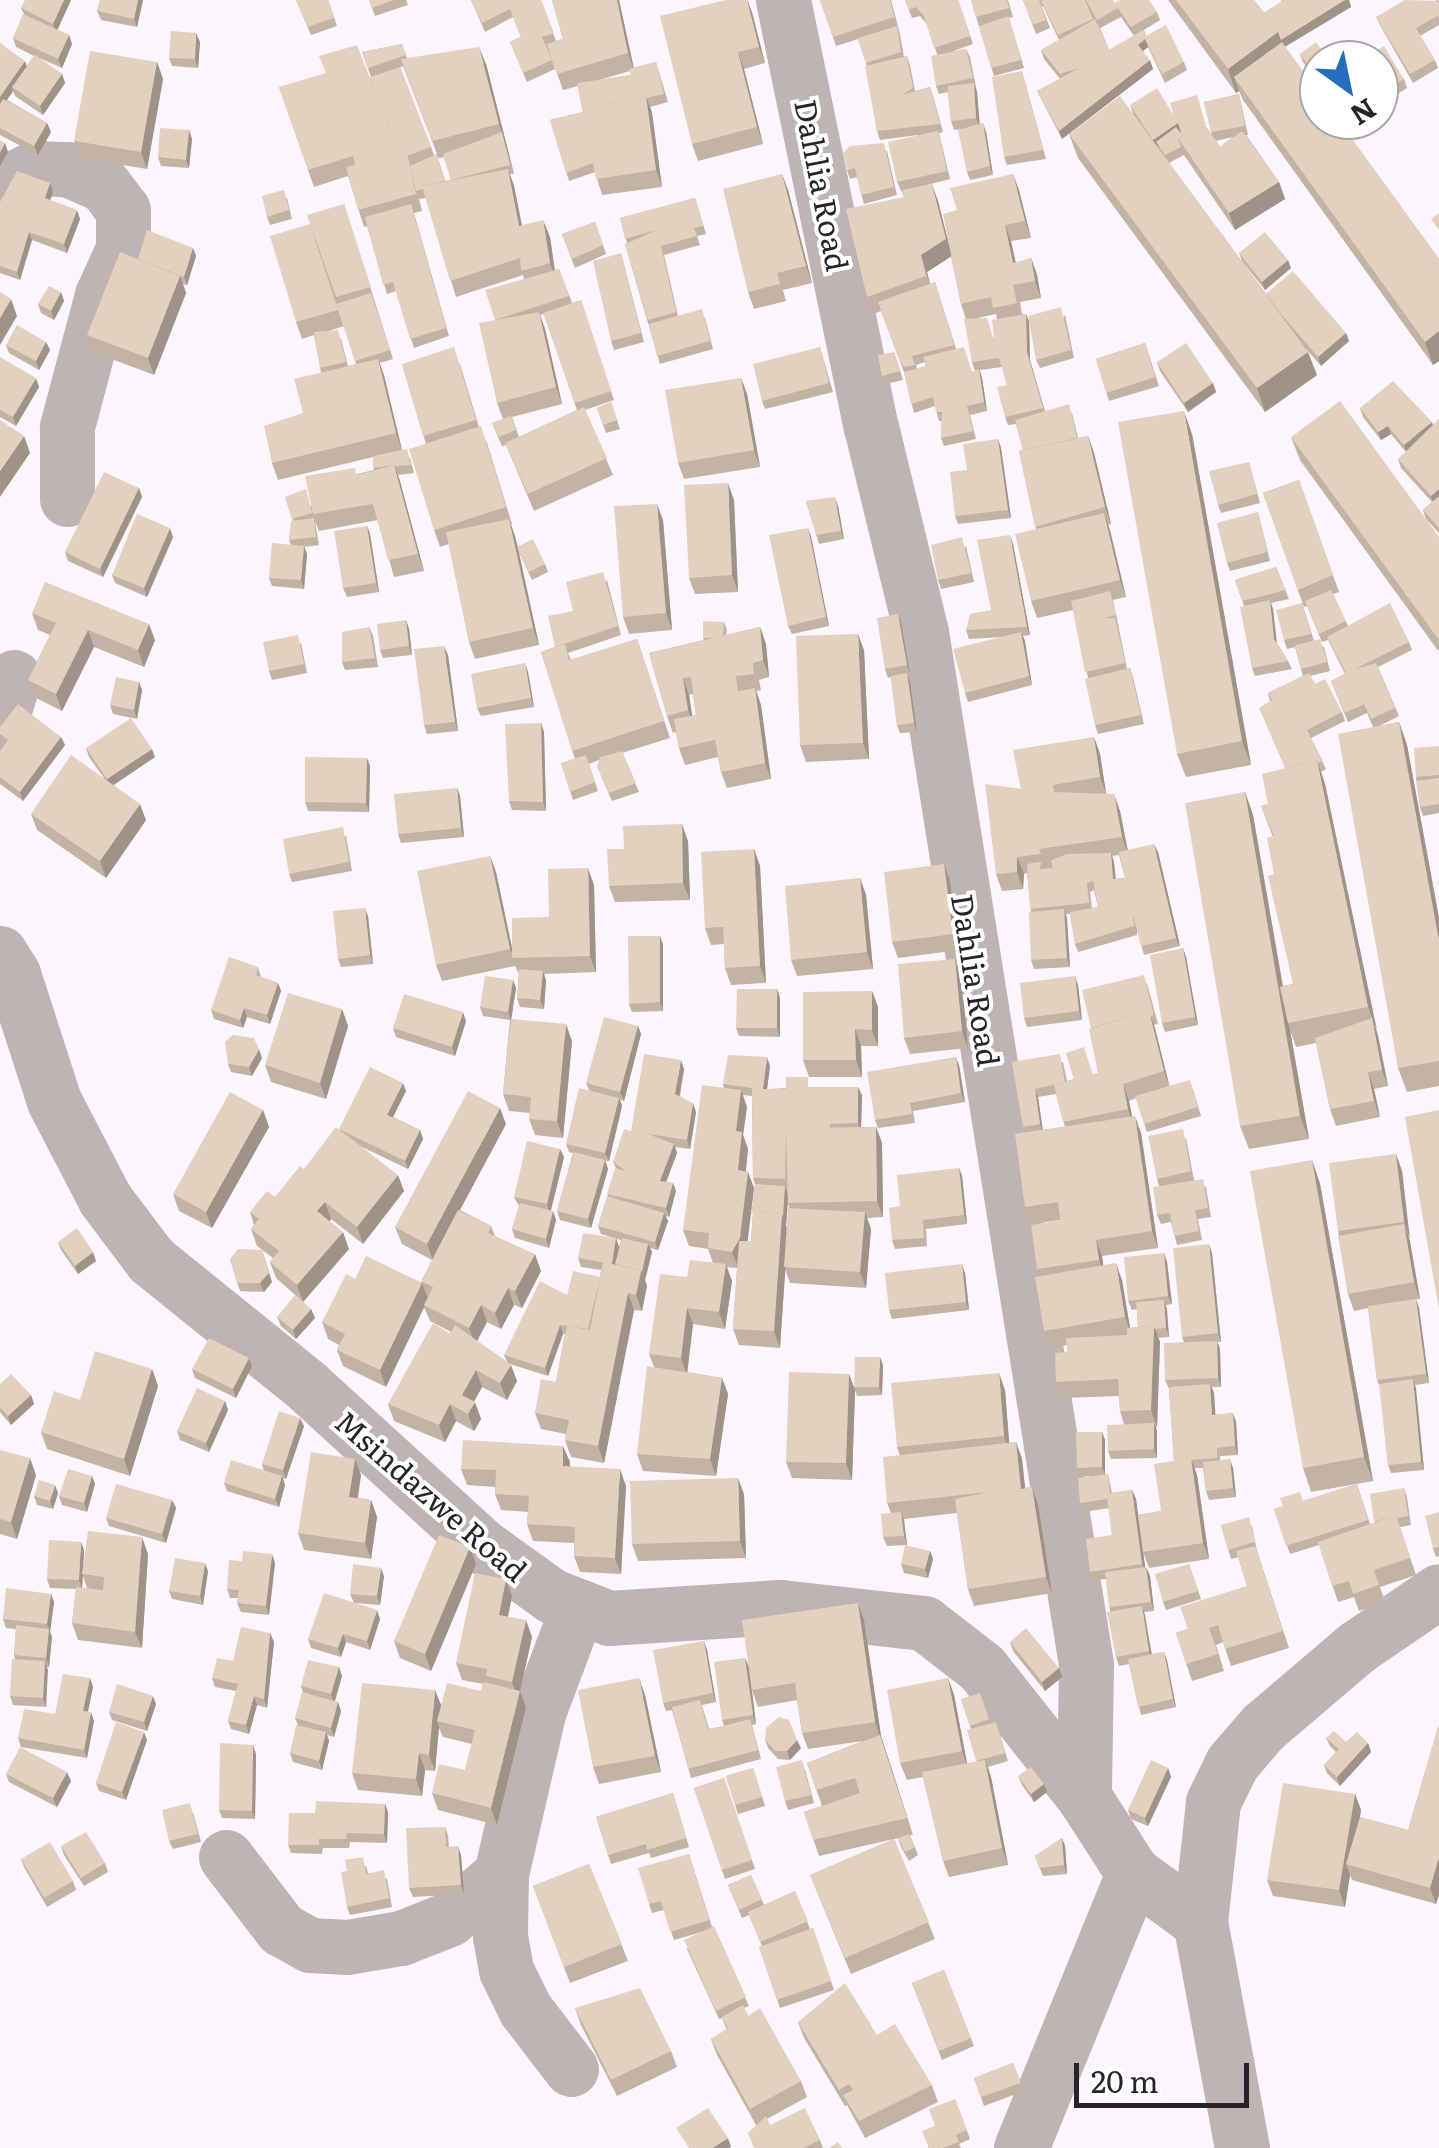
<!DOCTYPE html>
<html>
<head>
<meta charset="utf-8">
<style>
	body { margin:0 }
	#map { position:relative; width:1439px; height:2148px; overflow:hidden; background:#fbf5fe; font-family:Literata,serif }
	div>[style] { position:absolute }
	.minor>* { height:55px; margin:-27.5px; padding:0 27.5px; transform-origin:27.5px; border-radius:27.5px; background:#bfb3b3 }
	.wall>* { inset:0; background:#c3b3a4 }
	.shaded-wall>* { inset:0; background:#9f9286 }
	.building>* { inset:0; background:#e3d0bf }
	span { translate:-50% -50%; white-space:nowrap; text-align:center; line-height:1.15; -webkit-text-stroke:8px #fff; paint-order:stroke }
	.street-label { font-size:30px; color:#28232b }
	.north { position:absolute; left:1299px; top:40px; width:100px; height:100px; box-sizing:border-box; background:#fff; border:2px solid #a9a7aa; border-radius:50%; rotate:147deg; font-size:28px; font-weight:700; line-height:40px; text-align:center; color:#28232b }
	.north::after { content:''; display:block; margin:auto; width:35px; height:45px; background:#256dbd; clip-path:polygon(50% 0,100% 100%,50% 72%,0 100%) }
	.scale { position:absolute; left:1074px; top:2063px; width:175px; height:45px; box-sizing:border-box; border:5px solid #28232b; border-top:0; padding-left:12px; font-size:30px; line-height:35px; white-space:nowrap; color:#28232b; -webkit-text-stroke:8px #fff; paint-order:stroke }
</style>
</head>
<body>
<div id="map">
	<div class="minor">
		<div style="left:783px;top:0;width:436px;rotate:78.4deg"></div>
		<div style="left:871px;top:427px;width:211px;rotate:76.3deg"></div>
		<div style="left:921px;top:632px;width:1045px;rotate:80.92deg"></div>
		<div style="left:1086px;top:1664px;width:133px;rotate:90.9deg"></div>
		<div style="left:1084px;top:1797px;width:90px;rotate:57.2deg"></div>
		<div style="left:1133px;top:1873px;width:83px;rotate:36.2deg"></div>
		<div style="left:0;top:186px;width:38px;rotate:-28deg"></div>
		<div style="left:34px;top:168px;width:33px;rotate:2deg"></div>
		<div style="left:67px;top:169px;width:40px;rotate:23.4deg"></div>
		<div style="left:104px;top:185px;width:31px;rotate:53deg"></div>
		<div style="left:123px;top:210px;width:39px;rotate:90deg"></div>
		<div style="left:123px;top:249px;width:51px;rotate:114.5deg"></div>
		<div style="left:102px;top:295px;width:137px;rotate:104.9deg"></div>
		<div style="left:67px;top:427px;width:72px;rotate:90deg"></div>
		<div style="left:0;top:724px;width:49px;rotate:-73.4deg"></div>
		<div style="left:0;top:953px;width:25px;rotate:58deg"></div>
		<div style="left:13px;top:974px;width:133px;rotate:72.1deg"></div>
		<div style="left:54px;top:1101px;width:110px;rotate:62.5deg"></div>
		<div style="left:105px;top:1199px;width:76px;rotate:53deg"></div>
		<div style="left:151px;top:1260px;width:201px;rotate:38.9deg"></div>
		<div style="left:307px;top:1386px;width:236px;rotate:42.4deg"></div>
		<div style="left:481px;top:1545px;width:87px;rotate:35.7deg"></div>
		<div style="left:552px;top:1596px;width:61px;rotate:21.1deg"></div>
		<div style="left:609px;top:1618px;width:172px;rotate:-3.7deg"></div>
		<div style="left:781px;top:1607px;width:144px;rotate:6.4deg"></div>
		<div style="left:924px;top:1623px;width:73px;rotate:37.8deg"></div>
		<div style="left:982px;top:1668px;width:164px;rotate:51.7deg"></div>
		<div style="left:226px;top:1857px;width:91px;rotate:52.6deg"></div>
		<div style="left:281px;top:1929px;width:33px;rotate:29deg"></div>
		<div style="left:310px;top:1945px;width:37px;rotate:3deg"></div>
		<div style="left:347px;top:1947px;width:55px;rotate:-9.5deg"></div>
		<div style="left:401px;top:1938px;width:52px;rotate:-21.6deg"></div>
		<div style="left:449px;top:1919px;width:69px;rotate:-40.9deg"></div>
		<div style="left:571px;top:2069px;width:76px;rotate:-127.5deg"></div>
		<div style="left:525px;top:2009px;width:43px;rotate:-116deg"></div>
		<div style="left:506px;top:1970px;width:35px;rotate:-100deg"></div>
		<div style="left:500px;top:1936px;width:62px;rotate:-89.1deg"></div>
		<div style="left:501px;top:1874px;width:168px;rotate:-77deg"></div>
		<div style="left:539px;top:1710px;width:111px;rotate:-69.4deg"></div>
		<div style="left:1021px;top:2148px;width:297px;rotate:-67.8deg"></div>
		<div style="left:1242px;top:2148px;width:230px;rotate:-100.5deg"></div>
		<div style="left:1200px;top:1922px;width:121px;rotate:-83.8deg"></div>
		<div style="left:1213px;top:1802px;width:43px;rotate:-64deg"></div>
		<div style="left:1232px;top:1763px;width:48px;rotate:-49.3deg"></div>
		<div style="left:1263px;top:1727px;width:123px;rotate:-40.4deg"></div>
		<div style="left:1357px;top:1647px;width:99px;rotate:-34.3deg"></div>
	</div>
	<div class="wall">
		<div style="clip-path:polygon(71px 0,57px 30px,69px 35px,72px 44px,62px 68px,37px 57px,62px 74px,65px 83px,43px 115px,15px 96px,13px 91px,7px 100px,47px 123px,51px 132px,38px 155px,0 135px,0 43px,27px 66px,34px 56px,16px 47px,13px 38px,24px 14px,21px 8px)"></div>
		<div style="clip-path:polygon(100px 0,143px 0,137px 27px,101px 20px,97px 11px)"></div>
		<div style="clip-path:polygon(296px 0,328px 0,337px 26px,311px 35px)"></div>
		<div style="clip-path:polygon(369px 0,406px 0,408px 5px,375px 16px)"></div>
		<div style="clip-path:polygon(evenodd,471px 0,541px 0,556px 41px,563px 39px,552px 0,619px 0,634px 68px,656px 62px,668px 102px,650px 107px,662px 187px,602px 195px,595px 172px,569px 181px,550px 120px,583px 112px,578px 86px,563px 90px,547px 45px,555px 69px,527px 82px,510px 42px,521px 37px,513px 17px,485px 32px,471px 0,630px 71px,631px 75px,599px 80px,630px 71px)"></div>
		<div style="clip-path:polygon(748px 0,765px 63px,744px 69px,763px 144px,698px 161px,692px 144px)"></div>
		<div style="clip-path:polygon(evenodd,820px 0,891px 0,900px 34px,904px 57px,907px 56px,910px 65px,915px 91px,930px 87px,933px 96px,943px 132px,939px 133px,950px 179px,911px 189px,938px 201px,950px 251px,957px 210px,1013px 174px,1031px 238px,1011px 241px,1016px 263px,1031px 258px,1037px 275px,1041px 298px,1020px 302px,1022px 314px,1026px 314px,1029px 322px,1030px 360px,1045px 411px,1072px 413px,1078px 438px,1088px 436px,1094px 453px,1111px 524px,1108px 525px,1126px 597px,1113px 600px,1118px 624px,1127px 669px,1130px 668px,1133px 677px,1144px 724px,1098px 734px,1095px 725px,1088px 678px,1073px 610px,1037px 618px,1031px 601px,1036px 529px,1019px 451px,1023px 450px,1016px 424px,1008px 425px,1005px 417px,1007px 385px,1002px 367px,980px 370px,982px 378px,987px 411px,970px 415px,976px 439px,944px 446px,941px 438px,942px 421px,939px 421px,935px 406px,914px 413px,904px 372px,881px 311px,873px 314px,867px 297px,904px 197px,897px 182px,918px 135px,880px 140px,877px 131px,867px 66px,858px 39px,836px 46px,820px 0,951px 256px,961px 304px,966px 319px,972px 362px,975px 371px,972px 372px,956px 349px,935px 282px,930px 284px,927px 272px,951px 256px,820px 0,996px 314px,997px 319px,995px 340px,978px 318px,996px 314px,820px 0,925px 362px,926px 366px,917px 369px,916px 365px,925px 362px)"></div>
		<div style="clip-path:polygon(905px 0,958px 0,973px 44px,951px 52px,966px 49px,970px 57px,977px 92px,979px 124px,986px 132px,993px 175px,970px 180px,967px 172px,964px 129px,954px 130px,951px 121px,948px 92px,939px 94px,936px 86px,937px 54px,927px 24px,920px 16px,912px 18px)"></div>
		<div style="clip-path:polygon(971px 0,1008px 0,1013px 17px,1009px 18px,1024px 68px,994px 76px)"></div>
		<div style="clip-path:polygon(evenodd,1023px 0,1113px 0,1114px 3px,1157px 12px,1160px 20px,1144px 30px,1146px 36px,1184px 62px,1187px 70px,1165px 83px,1148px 47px,1143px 51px,1153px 69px,1062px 139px,1037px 91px,1060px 79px,1044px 59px,1041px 50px,1059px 40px,1043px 6px,1042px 7px,1050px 28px,1036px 34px,1023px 0,1121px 17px,1134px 36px,1109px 50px,1100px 28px,1121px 17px)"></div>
		<div style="clip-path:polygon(1168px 0,1254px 0,1264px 13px,1282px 2px,1281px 0,1349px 0,1351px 7px,1285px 47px,1439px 259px,1439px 361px,1433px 365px,1243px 100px,1239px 91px,1236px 93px)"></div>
		<div style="clip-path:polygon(1438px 0,1439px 25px,1420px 36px,1435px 60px,1438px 68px,1413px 83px,1380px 25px,1376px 17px)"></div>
		<div style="clip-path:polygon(200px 42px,198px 68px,172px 66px,169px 58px)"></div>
		<div style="clip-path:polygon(evenodd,402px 44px,407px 58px,486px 64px,514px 174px,510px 174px,514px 186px,522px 225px,550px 237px,555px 270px,559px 269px,572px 303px,581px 300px,614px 400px,585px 410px,613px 475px,534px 511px,506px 445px,502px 446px,492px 423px,503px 419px,497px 403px,495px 320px,524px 279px,523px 275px,456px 297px,426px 198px,419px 199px,422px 211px,414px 213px,449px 336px,414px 348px,396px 291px,387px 294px,367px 226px,364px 227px,348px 176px,314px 187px,279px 87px,370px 78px,400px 67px,434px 155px,437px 154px,403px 66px,371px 77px,362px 52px,402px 44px,444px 157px,451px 180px,445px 181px,438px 158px,444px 157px,402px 44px,544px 314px,577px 410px,519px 437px,512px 417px,562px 404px,545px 329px,540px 315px,544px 314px)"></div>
		<div style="clip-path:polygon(1300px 54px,1319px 60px,1319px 85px,1303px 62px)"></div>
		<div style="clip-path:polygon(1379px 60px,1404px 79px,1407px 88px,1383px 103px,1379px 97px)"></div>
		<div style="clip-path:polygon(157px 62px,163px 79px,147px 169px,80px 158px,74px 141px)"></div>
		<div style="clip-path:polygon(1022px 71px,1046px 159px,1007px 165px,1004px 157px)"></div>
		<div style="clip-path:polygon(evenodd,1239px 94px,1248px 135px,1246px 135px,1279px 182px,1285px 199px,1235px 230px,1184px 155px,1169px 163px,1266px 294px,1346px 333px,1349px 341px,1321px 366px,1306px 349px,1317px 375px,1265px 412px,1078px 158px,1069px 134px,1133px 113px,1130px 105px,1174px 116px,1207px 128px,1212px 135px,1204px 102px,1239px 94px,1233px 137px,1220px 147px,1216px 141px,1233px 137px)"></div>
		<div style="clip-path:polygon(189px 130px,192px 139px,189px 168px,161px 166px,158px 157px)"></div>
		<div style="clip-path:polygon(887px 151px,897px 195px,864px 204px,857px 177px,850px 179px,847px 170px)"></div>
		<div style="clip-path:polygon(782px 174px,788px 190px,812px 283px,783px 290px,786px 301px,754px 309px,748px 292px)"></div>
		<div style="clip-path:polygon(53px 192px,50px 200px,80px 219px,67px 253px,32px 240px,20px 280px,0 273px,0 202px)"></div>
		<div style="clip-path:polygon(287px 198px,292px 219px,270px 225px,267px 217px)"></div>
		<div style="clip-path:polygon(695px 198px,706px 234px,697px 236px,700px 245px,664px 255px,678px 316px,705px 318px,713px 349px,660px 364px,625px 244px,627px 243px,620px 218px)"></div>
		<div style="clip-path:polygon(evenodd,344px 204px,393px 359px,380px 363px,402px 450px,410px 458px,414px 473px,398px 475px,424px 571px,394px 577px,378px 520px,319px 531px,315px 521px,319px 545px,304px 547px,307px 554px,304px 589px,272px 586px,269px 578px,291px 545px,289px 540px,293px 521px,285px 497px,311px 506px,357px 474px,374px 470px,373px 457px,278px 480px,272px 463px,303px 413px,321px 372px,314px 335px,302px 339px,296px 322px,310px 224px,344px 204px,344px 326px,356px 364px,348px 366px,341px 339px,329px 331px,344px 326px)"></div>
		<div style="clip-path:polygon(595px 222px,606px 254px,575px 268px,562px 234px)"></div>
		<div style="clip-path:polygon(193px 248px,196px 256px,187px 285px,183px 284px,186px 293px,154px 375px,93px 352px,87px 335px,138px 259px)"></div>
		<div style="clip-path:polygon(621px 253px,644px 342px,614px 350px,611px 341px)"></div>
		<div style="clip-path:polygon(1239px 253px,1291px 268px,1265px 290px,1242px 261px)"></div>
		<div style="clip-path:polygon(61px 292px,64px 301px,54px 320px,41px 313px,38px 304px)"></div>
		<div style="clip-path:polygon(1065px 315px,1074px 358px,1040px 368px,1036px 360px)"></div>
		<div style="clip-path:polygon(46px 342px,50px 350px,39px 370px,9px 353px,6px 345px)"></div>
		<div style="clip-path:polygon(1145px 343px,1159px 386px,1109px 401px,1096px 359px)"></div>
		<div style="clip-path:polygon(820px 347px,833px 392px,765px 409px,762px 401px)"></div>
		<div style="clip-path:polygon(894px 352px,903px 380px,885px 384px,882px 376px)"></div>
		<div style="clip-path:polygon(0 357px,39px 387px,16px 426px,0 417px)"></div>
		<div style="clip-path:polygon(1157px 362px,1213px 383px,1216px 392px,1188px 412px,1160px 371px)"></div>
		<div style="clip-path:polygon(402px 364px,460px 364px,479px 427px,487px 443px,512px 524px,511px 524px,518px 547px,545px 564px,548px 572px,532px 580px,519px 552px,539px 645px,475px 659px,469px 642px,449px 544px,440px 547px,434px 530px,426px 444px)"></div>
		<div style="clip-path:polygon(741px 378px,747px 394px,760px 467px,684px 479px,678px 463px)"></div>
		<div style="clip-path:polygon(611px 402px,620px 429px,606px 433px,597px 408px)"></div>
		<div style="clip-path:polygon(1360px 408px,1433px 426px,1439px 419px,1439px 533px,1426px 519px,1423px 510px,1432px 502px,1401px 468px,1398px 459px,1406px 452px,1391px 434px,1381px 440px,1363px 417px)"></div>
		<div style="clip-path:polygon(1192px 434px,1251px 765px,1186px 777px,1177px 754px)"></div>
		<div style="clip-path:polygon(1291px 437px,1439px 537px,1439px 652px,1300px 460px)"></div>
		<div style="clip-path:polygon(998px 439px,1001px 448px,1011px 518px,958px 524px,955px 516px,967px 470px)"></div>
		<div style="clip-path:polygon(1249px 462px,1260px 503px,1221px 513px,1218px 505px)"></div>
		<div style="clip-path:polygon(1299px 480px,1339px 592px,1333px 594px,1348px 626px,1409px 642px,1412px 650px,1378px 667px,1399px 716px,1379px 726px,1399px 722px,1407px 745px,1439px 918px,1439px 1086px,1407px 1092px,1398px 1068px,1373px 727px,1367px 713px,1348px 722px,1331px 681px,1345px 674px,1328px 640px,1322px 642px,1307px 606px,1304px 607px,1263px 493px)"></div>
		<div style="clip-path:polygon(139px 488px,142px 497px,103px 577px,68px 561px,65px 552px)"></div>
		<div style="clip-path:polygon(734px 500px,738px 592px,695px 594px,689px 578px)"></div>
		<div style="clip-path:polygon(806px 501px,838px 506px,844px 539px,819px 544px)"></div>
		<div style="clip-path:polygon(1258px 512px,1270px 561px,1230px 571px,1227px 563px)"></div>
		<div style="clip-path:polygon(663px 520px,672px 630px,629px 634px,623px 617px)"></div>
		<div style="clip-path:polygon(367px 526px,370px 534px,379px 592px,347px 597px,343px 588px)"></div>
		<div style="clip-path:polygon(808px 528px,829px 626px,792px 634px,788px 626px)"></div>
		<div style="clip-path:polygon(173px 537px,147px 597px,115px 583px,112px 575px)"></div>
		<div style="clip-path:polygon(1013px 544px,1030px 635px,1023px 636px,1032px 685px,968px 702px,965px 693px,1003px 637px,969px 639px,966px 630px,991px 610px)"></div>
		<div style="clip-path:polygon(966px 546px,974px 582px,941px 589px,938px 580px)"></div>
		<div style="clip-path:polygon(1276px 567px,1289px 599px,1271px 603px,1273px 609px,1277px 643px,1288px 661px,1292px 669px,1255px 676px,1252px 668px,1244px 606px,1235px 580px)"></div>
		<div style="clip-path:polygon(607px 580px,621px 635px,568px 653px,571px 660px,637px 639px,670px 738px,622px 753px,639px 792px,612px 801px,601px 776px,599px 760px,589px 764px,598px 791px,573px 800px,561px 763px,575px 759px,541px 652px,555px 647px,573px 611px)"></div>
		<div style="clip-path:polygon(1302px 603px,1314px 641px,1324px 647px,1330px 671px,1310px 676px,1315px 684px,1342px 712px,1345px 721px,1311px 738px,1326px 769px,1321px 772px,1325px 784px,1388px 1086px,1374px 1089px,1380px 1117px,1336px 1126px,1330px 1109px,1316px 1043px,1296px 1047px,1290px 1030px,1309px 1139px,1249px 1149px,1240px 1126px,1245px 792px,1253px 815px,1283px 986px,1293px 984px,1274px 874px,1273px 837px,1261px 806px,1268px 804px,1285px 768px,1268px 693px,1303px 676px,1295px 647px,1287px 649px,1284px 640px)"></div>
		<div style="clip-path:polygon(32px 613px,155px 640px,144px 667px,94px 647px,62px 711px,34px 697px,28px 680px,50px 635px,38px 630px)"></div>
		<div style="clip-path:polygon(406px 620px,409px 629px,412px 655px,383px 658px,380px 650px)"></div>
		<div style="clip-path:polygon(evenodd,724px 622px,727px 630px,726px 635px,760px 627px,766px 644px,769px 677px,759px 680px,761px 690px,756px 691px,761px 705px,771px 779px,727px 788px,721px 772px,718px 757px,685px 765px,679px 748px,676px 732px,673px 733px,667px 716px,649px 653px,704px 640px,703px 638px,724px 622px,693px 694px,696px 715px,692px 716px,689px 695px,693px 694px)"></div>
		<div style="clip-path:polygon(901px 622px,910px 674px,907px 674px,910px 682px,917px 732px,900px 733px,897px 725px,891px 677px,888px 678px,885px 669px)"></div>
		<div style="clip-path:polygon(369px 627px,373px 635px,378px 667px,345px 670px,342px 662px)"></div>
		<div style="clip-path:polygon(301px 643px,307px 673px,272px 680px,269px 671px)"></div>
		<div style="clip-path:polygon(864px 650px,869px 759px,806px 762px,800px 745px)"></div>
		<div style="clip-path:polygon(448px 655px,458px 731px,427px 734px,424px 725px)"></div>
		<div style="clip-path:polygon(528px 672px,534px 707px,481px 716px,477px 708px)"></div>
		<div style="clip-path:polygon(139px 682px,142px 690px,137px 719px,113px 714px,110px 705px)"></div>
		<div style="clip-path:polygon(541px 723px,544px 732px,546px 811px,512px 810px,509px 801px)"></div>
		<div style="clip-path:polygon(0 727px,61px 737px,65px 745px,23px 801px,0 784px,0 751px,5px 744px,0 740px)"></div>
		<div style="clip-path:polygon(evenodd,1094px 737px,1100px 754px,1106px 793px,1120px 811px,1128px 850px,1158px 852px,1180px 946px,1144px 955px,1137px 929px,1137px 935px,1078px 952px,1075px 944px,1070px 914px,1066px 914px,1070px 967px,1034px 969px,1031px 960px,1031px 911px,1027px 873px,1024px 874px,1023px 889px,1002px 891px,996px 874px,1021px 789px,1094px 737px,1119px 855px,1125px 878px,1116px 879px,1114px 862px,1112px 856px,1119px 855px,1094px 737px,1094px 890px,1098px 907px,1092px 908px,1090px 892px,1094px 890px)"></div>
		<div style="clip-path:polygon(1439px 746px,1439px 813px,1423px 816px,1420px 807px,1416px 777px)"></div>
		<div style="clip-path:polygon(86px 748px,155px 757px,114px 785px,146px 820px,106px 878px,37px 830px,31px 814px,104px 778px,89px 757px)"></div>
		<div style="clip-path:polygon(367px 758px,370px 766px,369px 812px,308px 811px,305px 802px)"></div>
		<div style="clip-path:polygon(457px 788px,460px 796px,464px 837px,401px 843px,398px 834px)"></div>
		<div style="clip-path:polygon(346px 836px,352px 871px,292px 882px,289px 874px)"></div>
		<div style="clip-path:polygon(688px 841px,690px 900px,615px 902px,609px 886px,624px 849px)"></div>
		<div style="clip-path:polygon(754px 849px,760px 866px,766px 983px,731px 985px,725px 968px,724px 944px,711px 945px,705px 928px)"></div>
		<div style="clip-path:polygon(490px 856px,496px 872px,512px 948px,549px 917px,594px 885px,596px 972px,544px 974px,546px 980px,544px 1009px,520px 1007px,517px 998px,519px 974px,515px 966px,442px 981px,436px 965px)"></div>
		<div style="clip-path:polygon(860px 878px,866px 895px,873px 969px,797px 976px,791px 960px)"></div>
		<div style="clip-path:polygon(950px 881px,959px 950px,898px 958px,892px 942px)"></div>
		<div style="clip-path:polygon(368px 916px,373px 964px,341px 967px,338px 959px)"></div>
		<div style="clip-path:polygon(660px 936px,663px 945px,663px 1011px,632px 1012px,629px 1004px)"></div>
		<div style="clip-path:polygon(1183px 948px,1186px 957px,1198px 1025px,1165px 1032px,1162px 1023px)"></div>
		<div style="clip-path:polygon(955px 959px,961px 975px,968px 1048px,910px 1054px,904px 1038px)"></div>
		<div style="clip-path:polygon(258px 967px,261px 977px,278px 983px,281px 991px,270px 1024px,247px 1017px,243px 1028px,214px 1019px,211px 1010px)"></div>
		<div style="clip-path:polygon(513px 980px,516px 988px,511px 1019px,572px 1041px,563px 1138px,535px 1135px,529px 1119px,530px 1113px,509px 1111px,503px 1094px,510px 1020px,483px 1016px,480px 1007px)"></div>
		<div style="clip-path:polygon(evenodd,1147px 983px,1158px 1024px,1154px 1025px,1169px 1086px,1193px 1089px,1201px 1116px,1147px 1132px,1136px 1098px,1129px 1101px,1132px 1116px,1141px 1133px,1158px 1248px,1102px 1256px,1103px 1266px,1122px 1280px,1130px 1328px,1138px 1327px,1137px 1309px,1132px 1310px,1128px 1301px,1164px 1253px,1167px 1262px,1172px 1304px,1166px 1305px,1169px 1337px,1158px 1338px,1160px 1342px,1157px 1427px,1156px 1427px,1157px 1431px,1157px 1458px,1111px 1459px,1108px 1451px,1124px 1424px,1120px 1411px,1119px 1396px,1062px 1398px,1056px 1382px,1067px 1352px,1067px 1345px,1050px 1348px,1044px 1331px,1040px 1276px,1037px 1269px,1060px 1220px,1031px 1224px,1025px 1207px,1025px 1133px,1012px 1062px,1063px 1062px,1067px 1081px,1098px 1073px,1091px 1028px,1147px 983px,1056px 1094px,1065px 1127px,1043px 1130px,1038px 1097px,1056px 1094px)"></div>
		<div style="clip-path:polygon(1078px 985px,1082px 1020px,1027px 1027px,1024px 1018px)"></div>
		<div style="clip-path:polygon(777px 989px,780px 998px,780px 1037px,739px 1036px,736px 1028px)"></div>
		<div style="clip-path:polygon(872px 991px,878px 1007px,878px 1046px,861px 1046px,862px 1077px,809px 1077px,803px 1060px)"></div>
		<div style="clip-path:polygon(342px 1009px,348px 1026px,326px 1099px,271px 1082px,265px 1065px)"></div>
		<div style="clip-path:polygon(466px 1021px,455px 1056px,396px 1037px,393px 1028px)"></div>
		<div style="clip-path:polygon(638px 1026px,641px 1034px,624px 1101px,620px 1100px,622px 1106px,609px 1161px,605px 1161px,608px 1169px,591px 1228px,560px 1220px,557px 1211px,573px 1153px,569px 1152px,566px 1144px,589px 1090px,586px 1083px)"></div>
		<div style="clip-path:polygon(262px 1058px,252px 1076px,231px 1072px,228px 1064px)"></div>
		<div style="clip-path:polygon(959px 1065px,965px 1102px,913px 1111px,915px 1123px,878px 1128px,875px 1120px)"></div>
		<div style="clip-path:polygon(evenodd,770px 1066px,767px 1089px,811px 1087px,862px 1095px,861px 1127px,876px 1127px,882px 1143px,883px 1217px,867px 1218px,871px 1229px,866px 1288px,790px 1283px,785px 1269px,780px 1348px,739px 1345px,733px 1329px,737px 1268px,726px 1267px,732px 1281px,725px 1329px,693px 1324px,687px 1372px,722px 1378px,728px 1394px,716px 1476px,643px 1471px,637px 1454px,654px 1367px,649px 1354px,687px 1277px,713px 1263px,708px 1249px,689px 1246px,683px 1230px,724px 1088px,723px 1084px,770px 1066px,743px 1095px,752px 1096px,753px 1178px,755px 1184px,751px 1241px,747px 1241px,754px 1188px,748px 1172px,746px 1171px,748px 1149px,743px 1135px,747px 1107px,743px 1095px,770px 1066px,788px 1203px,789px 1208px,787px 1229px,786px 1226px,788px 1203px)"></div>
		<div style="clip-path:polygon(684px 1069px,680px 1096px,696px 1112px,690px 1149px,675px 1147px,677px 1153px,666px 1182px,673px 1183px,676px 1191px,669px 1217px,666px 1216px,668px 1221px,658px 1250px,650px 1248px,652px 1252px,645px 1280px,647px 1286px,642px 1311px,634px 1310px,604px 1463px,571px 1457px,565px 1440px,566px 1434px,541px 1429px,535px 1413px,556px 1382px,565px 1334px,563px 1334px,548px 1376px,510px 1364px,517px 1381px,507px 1400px,482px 1387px,474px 1402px,481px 1419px,474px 1431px,456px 1421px,445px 1442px,394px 1421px,388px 1404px,451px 1332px,430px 1321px,424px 1307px,386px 1387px,343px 1366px,337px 1350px,339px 1345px,328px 1339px,322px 1322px,355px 1279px,422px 1282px,432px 1260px,402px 1244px,395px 1227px,506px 1124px,460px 1210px,491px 1226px,495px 1236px,541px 1271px,522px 1308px,514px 1305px,501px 1329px,487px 1322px,477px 1341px,507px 1362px,504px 1355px,567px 1295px,600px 1277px,601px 1270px,581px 1267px,578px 1258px,616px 1238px,619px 1247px,621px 1240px,601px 1234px,598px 1226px,616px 1168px,613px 1162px,631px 1131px)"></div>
		<div style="clip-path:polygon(406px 1091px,393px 1117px,420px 1130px,423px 1139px,408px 1169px,362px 1147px,404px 1191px,363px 1244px,331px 1219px,329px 1221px,349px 1249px,303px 1302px,276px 1278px,270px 1262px,273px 1258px,257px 1246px,251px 1229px,254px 1225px,250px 1212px,275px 1197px,304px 1169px,339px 1130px)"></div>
		<div style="clip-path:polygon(263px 1110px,269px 1127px,212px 1228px,179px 1211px,173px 1194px)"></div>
		<div style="clip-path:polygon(1186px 1138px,1194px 1180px,1206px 1187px,1211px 1217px,1198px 1219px,1202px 1240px,1177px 1245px,1171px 1222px,1161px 1224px,1157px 1215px,1159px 1186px,1157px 1179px)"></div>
		<div style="clip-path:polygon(560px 1149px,564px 1157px,551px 1211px,553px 1211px,556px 1220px,549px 1248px,515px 1238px,512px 1229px,519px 1206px,514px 1197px)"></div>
		<div style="clip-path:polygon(1396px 1154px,1402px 1171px,1409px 1239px,1420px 1299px,1416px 1299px,1419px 1308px,1429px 1383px,1415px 1385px,1424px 1470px,1391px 1473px,1388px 1465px,1380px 1387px,1377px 1380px,1368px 1308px,1354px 1311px,1348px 1294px,1338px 1231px)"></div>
		<div style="clip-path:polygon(1312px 1160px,1320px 1184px,1373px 1481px,1311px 1492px,1303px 1468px)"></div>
		<div style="clip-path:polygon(959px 1168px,962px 1176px,967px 1224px,926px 1229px,927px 1246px,895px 1249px,892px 1240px,900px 1206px)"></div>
		<div style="clip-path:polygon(58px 1242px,96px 1261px,78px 1274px,61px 1250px)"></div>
		<div style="clip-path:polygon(1212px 1253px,1221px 1342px,1217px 1342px,1220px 1349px,1221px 1387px,1212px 1387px,1214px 1393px,1215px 1415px,1233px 1413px,1236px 1422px,1238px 1455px,1220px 1456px,1220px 1460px,1233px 1468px,1236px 1497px,1209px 1500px,1206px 1491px,1203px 1468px,1194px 1468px,1197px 1475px,1209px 1559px,1149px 1568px,1143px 1552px,1145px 1568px,1146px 1567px,1150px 1576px,1154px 1611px,1144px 1612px,1152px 1654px,1164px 1652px,1176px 1707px,1141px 1715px,1129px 1664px,1119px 1666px,1116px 1657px,1106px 1579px,1093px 1580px,1090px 1572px,1112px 1535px,1109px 1508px,1084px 1512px,1080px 1503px,1091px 1476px,1080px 1477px,1077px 1468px,1102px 1432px,1105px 1440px,1105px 1474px,1108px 1474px,1112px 1493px,1132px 1490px,1136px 1499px,1138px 1515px,1161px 1511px,1174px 1461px,1169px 1389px,1165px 1380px,1184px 1342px,1182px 1337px)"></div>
		<div style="clip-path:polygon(230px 1259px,272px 1282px,264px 1292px,240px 1291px)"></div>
		<div style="clip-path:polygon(965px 1273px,969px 1310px,892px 1319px,889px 1310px)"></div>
		<div style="clip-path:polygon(311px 1309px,315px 1318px,296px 1339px,281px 1326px,277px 1317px)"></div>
		<div style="clip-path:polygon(883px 1365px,882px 1395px,857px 1396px,854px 1387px)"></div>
		<div style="clip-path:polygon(252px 1366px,236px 1398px,195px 1378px,192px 1369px)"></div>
		<div style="clip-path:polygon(152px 1369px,158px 1386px,130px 1476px,47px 1449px,41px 1432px,80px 1400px)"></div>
		<div style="clip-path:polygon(849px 1374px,855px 1390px,852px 1480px,792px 1478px,786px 1462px)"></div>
		<div style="clip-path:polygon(0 1384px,31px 1395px,34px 1404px,11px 1425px,0 1412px)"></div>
		<div style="clip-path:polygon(1005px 1390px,1009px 1443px,1016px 1442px,1022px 1459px,1025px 1488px,1032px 1487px,1038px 1504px,1052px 1593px,974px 1606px,968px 1589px,957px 1513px,904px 1519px,907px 1545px,887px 1546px,883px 1537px,891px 1513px,887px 1503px,900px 1456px,897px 1447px)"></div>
		<div style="clip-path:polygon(225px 1401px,228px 1410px,209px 1452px,180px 1440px,177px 1431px)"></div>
		<div style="clip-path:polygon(304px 1426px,286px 1479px,283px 1478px,285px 1485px,279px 1507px,227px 1491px,224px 1483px,264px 1471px,262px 1464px)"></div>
		<div style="clip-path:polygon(0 1450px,36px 1475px,17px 1539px,0 1534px)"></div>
		<div style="clip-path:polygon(355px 1459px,361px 1475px,358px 1498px,371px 1500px,377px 1517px,371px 1559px,304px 1550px,298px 1533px)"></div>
		<div style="clip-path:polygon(570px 1462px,569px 1466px,626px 1486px,621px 1574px,580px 1572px,574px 1556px,574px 1543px,533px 1541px,527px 1524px,528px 1512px,501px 1510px,495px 1494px,495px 1487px,467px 1485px,461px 1469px)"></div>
		<div style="clip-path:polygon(92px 1476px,95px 1484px,87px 1512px,62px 1505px,59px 1496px)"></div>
		<div style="clip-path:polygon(1357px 1484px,1370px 1524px,1374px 1523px,1404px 1488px,1407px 1497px,1411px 1525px,1400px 1527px,1416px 1575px,1380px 1587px,1385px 1602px,1359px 1611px,1354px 1597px,1338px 1602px,1319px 1545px,1290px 1554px,1274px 1509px,1303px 1501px)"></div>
		<div style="clip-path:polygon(58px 1493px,53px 1509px,37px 1505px,34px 1496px)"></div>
		<div style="clip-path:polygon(744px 1494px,746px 1558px,638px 1561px,632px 1544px)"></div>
		<div style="clip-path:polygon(172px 1500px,176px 1508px,166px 1543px,109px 1526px,106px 1518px)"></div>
		<div style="clip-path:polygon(1439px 1512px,1439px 1556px,1436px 1557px,1433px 1548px)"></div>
		<div style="clip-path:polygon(1221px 1525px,1252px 1526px,1257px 1551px,1289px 1648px,1231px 1666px,1223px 1642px,1216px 1645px,1224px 1671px,1192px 1681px,1176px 1633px,1188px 1629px,1247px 1586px,1238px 1557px,1231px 1559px)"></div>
		<div style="clip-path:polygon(evenodd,84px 1550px,83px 1565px,148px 1554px,142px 1648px,78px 1640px,72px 1623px,76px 1589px,50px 1588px,47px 1579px,84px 1550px,83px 1576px,87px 1588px,82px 1588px,83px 1576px)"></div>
		<div style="clip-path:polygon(930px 1551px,933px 1559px,928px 1578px,904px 1573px,901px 1564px)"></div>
		<div style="clip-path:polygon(275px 1563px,269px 1615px,241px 1612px,237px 1603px,238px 1598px,230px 1598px,227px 1589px)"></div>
		<div style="clip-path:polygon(476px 1564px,431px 1671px,400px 1658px,394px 1641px)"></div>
		<div style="clip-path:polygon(1189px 1564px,1201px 1599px,1166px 1610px,1163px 1602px)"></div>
		<div style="clip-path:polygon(208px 1571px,203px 1605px,172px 1599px,169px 1591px)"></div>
		<div style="clip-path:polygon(384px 1576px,380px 1605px,354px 1603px,380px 1619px,370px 1650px,346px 1642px,341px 1657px,311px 1648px,308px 1639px,354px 1603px,350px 1594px)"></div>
		<div style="clip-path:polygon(506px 1579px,512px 1596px,508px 1617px,532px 1637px,520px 1691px,526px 1707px,497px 1825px,438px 1810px,432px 1793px,465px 1770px,472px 1744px,443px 1737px,439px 1728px,435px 1771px,425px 1770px,422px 1796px,358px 1790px,352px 1773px,441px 1705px,481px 1691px,483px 1684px,462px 1680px,456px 1663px)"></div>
		<div style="clip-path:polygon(51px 1594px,54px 1602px,50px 1632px,52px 1637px,49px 1667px,47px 1667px,46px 1707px,13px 1705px,10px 1696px,15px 1659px,14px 1655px,16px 1629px,6px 1628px,3px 1619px)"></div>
		<div style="clip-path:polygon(858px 1603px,864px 1620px,881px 1736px,913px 1835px,910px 1835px,918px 1855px,909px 1861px,901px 1847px,898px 1838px,899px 1838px,894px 1839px,935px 1939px,851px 1974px,810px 1875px,894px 1839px,819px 1856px,804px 1812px,822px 1806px,807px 1763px,863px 1741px,808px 1749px,802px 1733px,797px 1700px,758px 1707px,752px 1690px)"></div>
		<div style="clip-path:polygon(270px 1633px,274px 1642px,267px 1708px,257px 1705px,249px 1734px,231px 1729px,228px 1721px,236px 1691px,215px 1687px,212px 1678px)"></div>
		<div style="clip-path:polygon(704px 1641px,707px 1650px,716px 1702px,702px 1705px,709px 1729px,724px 1726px,722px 1720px,745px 1658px,749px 1667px,756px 1724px,752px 1725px,761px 1759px,691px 1778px,672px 1710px,666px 1711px,663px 1703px)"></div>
		<div style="clip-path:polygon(1010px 1642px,1059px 1668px,1062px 1677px,1045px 1691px,1013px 1651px)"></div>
		<div style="clip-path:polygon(339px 1667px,342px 1676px,335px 1701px,338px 1702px,341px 1711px,334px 1737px,327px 1735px,329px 1741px,322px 1770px,293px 1762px,290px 1753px,298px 1725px,295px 1718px,303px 1692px,301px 1686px)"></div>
		<div style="clip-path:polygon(90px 1678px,93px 1687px,88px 1712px,94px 1721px,87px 1758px,21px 1747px,18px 1738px,55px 1714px)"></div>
		<div style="clip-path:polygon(948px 1678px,954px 1695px,967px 1764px,977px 1762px,971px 1729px,961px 1699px,980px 1693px,991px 1723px,996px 1722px,1008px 1761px,988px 1767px,991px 1777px,1008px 1865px,949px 1877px,943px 1861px,923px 1777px,907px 1780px,900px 1763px)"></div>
		<div style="clip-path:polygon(645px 1695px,661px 1772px,599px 1784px,593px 1767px)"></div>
		<div style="clip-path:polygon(156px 1704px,147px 1731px,112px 1720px,109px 1712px)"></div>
		<div style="clip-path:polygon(1439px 1724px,1439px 1895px,1436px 1904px,1352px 1880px,1350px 1875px,1345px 1907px,1273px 1896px,1267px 1880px,1355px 1794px,1361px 1810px,1360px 1817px,1408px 1830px)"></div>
		<div style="clip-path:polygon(1326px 1738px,1346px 1742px,1368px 1743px,1371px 1752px,1340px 1786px,1327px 1773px,1324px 1765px,1336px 1752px,1330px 1746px)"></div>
		<div style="clip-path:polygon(765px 1739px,801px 1748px,790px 1760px,778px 1759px,768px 1748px)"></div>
		<div style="clip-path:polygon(147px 1740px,126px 1800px,99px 1791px,96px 1783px)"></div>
		<div style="clip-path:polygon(256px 1754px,255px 1819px,222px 1818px,219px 1810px)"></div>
		<div style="clip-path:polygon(753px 1768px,765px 1806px,738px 1814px,726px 1776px)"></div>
		<div style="clip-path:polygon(1168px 1768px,1171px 1777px,1148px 1826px,1131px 1819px,1128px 1810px)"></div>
		<div style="clip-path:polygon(805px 1769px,814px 1803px,788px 1810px,785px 1801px)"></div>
		<div style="clip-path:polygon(6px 1774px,71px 1781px,57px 1807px,9px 1782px)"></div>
		<div style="clip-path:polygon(1018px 1776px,1044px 1784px,1047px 1792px,1034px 1802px,1022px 1785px)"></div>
		<div style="clip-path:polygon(724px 1778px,755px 1869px,725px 1879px,694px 1788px)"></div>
		<div style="clip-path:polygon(673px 1793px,689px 1847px,651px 1858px,649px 1853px,611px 1864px,596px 1817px)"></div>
		<div style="clip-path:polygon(385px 1804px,388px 1812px,387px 1843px,350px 1842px,349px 1848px,323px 1848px,322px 1854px,291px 1853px,288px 1845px,315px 1813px)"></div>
		<div style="clip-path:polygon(193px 1812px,201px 1842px,173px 1849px,169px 1841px)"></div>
		<div style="clip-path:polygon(445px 1827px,448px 1835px,449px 1847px,461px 1855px,464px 1894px,413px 1897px,409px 1888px)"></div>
		<div style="clip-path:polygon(1062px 1838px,1065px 1846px,1067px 1874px,1043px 1876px,1035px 1856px)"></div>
		<div style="clip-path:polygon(61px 1846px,105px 1863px,108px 1872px,84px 1886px,64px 1855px)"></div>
		<div style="clip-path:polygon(689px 1854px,712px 1927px,749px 2006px,744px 2008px,748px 2016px,801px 2081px,807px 2097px,767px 2119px,770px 2125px,820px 2140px,823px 2148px,754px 2148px,756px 2125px,717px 2055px,711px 2039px,727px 2030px,722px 2018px,719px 2019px,687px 1949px,702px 1932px,674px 1940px,664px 1910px,652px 1913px,649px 1904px)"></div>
		<div style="clip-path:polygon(21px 1859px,73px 1881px,76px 1890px,47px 1907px,24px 1867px)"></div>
		<div style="clip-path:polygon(589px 1864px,628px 1961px,570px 1983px,533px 1886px)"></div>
		<div style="clip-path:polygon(366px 1866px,368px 1873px,387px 1879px,392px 1907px,350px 1915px,347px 1907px,347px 1871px)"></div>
		<div style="clip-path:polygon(751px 1875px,764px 1905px,795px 1891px,810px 1929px,813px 1928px,834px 1990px,780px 2008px,759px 1947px,762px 1946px,749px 1915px,742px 1918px,728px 1885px)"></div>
		<div style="clip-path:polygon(944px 1970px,974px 2046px,942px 2060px,912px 1983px)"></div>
		<div style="clip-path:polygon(575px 2008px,671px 2051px,677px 2067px,617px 2096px,581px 2025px)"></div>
		<div style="clip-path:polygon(798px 2022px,877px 2035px,932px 2085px,938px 2102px,865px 2138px,847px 2105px,845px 2106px,804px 2038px)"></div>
		<div style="clip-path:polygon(1013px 2063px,1024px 2091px,984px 2106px,974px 2078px)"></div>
		<div style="clip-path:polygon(955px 2099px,970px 2139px,959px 2144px,961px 2148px,928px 2148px,935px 2126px)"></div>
	</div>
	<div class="shaded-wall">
		<div style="clip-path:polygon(64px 0,71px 0,56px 33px,53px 24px)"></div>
		<div style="clip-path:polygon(138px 0,143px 0,137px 27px,134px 19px)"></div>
		<div style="clip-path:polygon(617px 0,619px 0,634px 70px,628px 53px)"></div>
		<div style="clip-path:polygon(747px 0,752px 12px,765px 63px,759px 47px)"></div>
		<div style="clip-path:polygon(1345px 0,1349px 0,1351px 7px,1234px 77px,1239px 91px,1236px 93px,1228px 69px,1278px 32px)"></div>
		<div style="clip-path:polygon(196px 33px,200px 42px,198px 68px,195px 59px)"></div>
		<div style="clip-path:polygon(69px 35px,72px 44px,62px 68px,58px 59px)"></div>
		<div style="clip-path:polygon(1145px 39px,1148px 47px,1141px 53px,1138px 45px)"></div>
		<div style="clip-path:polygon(479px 47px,486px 64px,514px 174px,499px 124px)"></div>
		<div style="clip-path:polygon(738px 52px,744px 69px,763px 144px,757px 127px)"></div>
		<div style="clip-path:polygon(1150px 60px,1153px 69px,1062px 139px,1059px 131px)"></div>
		<div style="clip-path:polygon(25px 61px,28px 70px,12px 87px,13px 91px,0 110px,0 97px)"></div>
		<div style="clip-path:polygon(157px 62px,163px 79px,147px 169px,141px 152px)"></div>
		<div style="clip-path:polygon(62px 74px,65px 83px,43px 115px,40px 106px)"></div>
		<div style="clip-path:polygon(974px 83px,977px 92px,980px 127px,976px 118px)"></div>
		<div style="clip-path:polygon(646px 96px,652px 112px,662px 187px,656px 170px)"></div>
		<div style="clip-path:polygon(47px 123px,51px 132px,38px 155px,34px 146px)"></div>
		<div style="clip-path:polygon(983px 123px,986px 132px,993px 175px,990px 166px)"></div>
		<div style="clip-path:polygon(1178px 123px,1181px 131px,1158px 147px,1152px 140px)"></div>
		<div style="clip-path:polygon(189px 130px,192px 139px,189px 168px,186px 160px)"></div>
		<div style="clip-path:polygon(5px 143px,8px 152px,0 166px,0 152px)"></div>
		<div style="clip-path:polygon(508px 169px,514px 186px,525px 242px,519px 226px)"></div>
		<div style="clip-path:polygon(782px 174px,788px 190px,812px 283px,806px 266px)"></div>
		<div style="clip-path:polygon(1013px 174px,1019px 190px,1031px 238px,1025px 221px)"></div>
		<div style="clip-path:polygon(1279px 182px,1285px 199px,1235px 230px,1229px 213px)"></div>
		<div style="clip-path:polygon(50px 183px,53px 192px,48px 207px,45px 198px)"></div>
		<div style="clip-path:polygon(932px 184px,938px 201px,952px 256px,927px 272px,932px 293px,921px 255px)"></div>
		<div style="clip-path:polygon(77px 210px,80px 219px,67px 253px,64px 244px)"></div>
		<div style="clip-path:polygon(543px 220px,550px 237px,556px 280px,550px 263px)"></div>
		<div style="clip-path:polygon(1005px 225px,1011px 241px,1019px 280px,1013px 263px)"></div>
		<div style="clip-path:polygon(29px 232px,32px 240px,20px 280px,17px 272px)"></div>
		<div style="clip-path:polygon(193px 248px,196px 256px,187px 285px,184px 277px)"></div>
		<div style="clip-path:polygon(1031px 258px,1037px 275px,1041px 298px,1035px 281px)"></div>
		<div style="clip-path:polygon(1288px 260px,1291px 268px,1265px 290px,1262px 282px)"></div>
		<div style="clip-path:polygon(180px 276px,186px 293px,154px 375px,148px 358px)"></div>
		<div style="clip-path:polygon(61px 292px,64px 301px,54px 320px,51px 311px)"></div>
		<div style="clip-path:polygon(11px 299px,17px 316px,0 345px,0 318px)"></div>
		<div style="clip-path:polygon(539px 312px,545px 329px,562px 404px,556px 387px)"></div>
		<div style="clip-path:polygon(1026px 314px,1029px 322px,1030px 360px,1046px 417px,1027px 352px)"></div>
		<div style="clip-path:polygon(1439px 331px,1439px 361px,1433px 365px,1425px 342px)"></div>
		<div style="clip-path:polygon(1346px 333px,1349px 341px,1321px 366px,1318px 357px)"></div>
		<div style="clip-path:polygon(46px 342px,50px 350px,39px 370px,36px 361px)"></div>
		<div style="clip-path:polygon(1308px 352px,1317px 375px,1265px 412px,1257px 388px)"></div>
		<div style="clip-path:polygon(378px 359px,384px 375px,402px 450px,396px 433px)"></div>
		<div style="clip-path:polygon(979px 369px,982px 378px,987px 411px,984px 402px)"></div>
		<div style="clip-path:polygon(36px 378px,39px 387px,16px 426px,13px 417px)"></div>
		<div style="clip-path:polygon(741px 378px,747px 394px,760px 467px,754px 450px)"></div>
		<div style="clip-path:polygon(1213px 383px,1216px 392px,1188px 412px,1184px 403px)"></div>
		<div style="clip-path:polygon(1184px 411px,1192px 434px,1251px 765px,1242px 741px)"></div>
		<div style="clip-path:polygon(1432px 422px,1435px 431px,1407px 454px,1404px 445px)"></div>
		<div style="clip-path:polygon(1388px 426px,1391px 434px,1381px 440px,1378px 432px)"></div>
		<div style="clip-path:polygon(24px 436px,30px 453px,0 497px,0 471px)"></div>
		<div style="clip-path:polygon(1088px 436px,1094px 453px,1111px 524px,1105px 507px)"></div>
		<div style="clip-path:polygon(998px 439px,1001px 448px,1011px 518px,1008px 510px)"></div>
		<div style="clip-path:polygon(394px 465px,400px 481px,424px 571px,418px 554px)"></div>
		<div style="clip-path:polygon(728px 483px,734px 500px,738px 592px,732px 575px)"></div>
		<div style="clip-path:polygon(139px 488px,142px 497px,103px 577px,100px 569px)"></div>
		<div style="clip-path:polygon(1439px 489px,1439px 500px,1434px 504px,1431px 496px)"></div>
		<div style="clip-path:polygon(835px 497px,838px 506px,844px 539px,841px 531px)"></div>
		<div style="clip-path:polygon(657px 504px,663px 520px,672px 630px,666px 613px)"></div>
		<div style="clip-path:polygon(1104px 513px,1110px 530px,1126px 597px,1120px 580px)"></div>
		<div style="clip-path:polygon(509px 519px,515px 536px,539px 645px,533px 628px)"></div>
		<div style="clip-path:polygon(367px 526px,370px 534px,379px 592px,376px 583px)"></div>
		<div style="clip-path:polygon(170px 528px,173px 537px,147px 597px,144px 588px)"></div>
		<div style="clip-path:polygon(808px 528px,811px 536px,829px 626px,826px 617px)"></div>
		<div style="clip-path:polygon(1010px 535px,1013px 544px,1030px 635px,1027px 627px)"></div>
		<div style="clip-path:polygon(304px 546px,307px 554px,304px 589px,301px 580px)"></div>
		<div style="clip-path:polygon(1270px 600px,1273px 609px,1277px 648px,1274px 639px)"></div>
		<div style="clip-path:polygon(898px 614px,901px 622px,910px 674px,907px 665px)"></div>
		<div style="clip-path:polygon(406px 620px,409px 629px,412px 655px,409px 646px)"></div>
		<div style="clip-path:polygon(149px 624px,155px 640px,144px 667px,138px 650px)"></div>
		<div style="clip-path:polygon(760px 627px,766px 644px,769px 677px,763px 660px)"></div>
		<div style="clip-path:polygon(88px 630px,94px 647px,62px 711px,56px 694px)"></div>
		<div style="clip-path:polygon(1021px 632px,1025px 641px,1032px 685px,1029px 676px)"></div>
		<div style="clip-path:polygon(858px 634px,864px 650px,869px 759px,863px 743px)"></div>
		<div style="clip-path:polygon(444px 646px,448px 655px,458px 731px,455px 722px)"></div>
		<div style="clip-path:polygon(525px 663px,528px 672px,534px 707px,531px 698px)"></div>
		<div style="clip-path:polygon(907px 673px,910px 682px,917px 732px,914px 723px)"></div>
		<div style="clip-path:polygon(683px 678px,689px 695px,694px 727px,688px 710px)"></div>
		<div style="clip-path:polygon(139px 682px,142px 690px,137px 719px,134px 710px)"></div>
		<div style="clip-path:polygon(755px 688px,761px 705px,771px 779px,765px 763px)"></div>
		<div style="clip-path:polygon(1399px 722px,1407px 745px,1439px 918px,1439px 941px)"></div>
		<div style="clip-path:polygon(541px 723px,544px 732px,546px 811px,543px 802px)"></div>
		<div style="clip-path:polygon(61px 737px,65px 745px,23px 801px,20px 792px)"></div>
		<div style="clip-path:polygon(1094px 737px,1100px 754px,1106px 793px,1100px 777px)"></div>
		<div style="clip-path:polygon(152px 749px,155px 757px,110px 787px,107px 779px)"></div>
		<div style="clip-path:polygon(367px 758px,370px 766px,369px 812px,366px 803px)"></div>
		<div style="clip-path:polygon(1317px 760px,1325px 784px,1377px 1030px,1368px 1007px)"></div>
		<div style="clip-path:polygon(457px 788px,460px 796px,464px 837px,461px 828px)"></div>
		<div style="clip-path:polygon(1245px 792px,1253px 815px,1289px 1023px,1288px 1023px,1290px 1030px,1309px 1139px,1300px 1116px)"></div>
		<div style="clip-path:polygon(1114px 794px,1120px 811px,1128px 854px,1122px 837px)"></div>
		<div style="clip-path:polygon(140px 804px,146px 820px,106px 878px,100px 861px)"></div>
		<div style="clip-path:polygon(682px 824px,688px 841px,690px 900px,683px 883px)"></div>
		<div style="clip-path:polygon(1154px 844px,1158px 852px,1180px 946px,1176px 938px)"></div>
		<div style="clip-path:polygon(754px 849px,760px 866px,766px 983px,760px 966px)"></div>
		<div style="clip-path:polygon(1111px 853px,1114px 862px,1116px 888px,1113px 879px)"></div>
		<div style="clip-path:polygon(490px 856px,496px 872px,514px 958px,510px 949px)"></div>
		<div style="clip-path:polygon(1017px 857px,1024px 874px,1023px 889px,1017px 872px)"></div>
		<div style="clip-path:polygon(944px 864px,950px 881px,959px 950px,953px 934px)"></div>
		<div style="clip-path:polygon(588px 868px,594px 885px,596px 972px,590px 956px)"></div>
		<div style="clip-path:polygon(860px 878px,866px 895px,873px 969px,867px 952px)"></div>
		<div style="clip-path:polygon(365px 908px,368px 916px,373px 964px,370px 955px)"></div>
		<div style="clip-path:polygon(1064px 909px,1067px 918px,1070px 967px,1067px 958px)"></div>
		<div style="clip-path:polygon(660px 936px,663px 945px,663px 1011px,660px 1002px)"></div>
		<div style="clip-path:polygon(1183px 948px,1186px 957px,1198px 1025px,1195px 1017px)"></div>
		<div style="clip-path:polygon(955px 959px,961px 975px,968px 1048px,962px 1031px)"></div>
		<div style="clip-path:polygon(543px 971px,546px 980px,544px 1009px,540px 1000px)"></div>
		<div style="clip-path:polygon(1075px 976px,1078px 985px,1082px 1020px,1079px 1011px)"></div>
		<div style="clip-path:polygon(513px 980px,516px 988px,511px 1021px,508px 1012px)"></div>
		<div style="clip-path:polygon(278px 983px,281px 991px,270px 1024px,267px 1015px)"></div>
		<div style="clip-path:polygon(777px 989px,780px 998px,780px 1037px,777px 1028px)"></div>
		<div style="clip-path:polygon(872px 991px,878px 1007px,878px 1046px,872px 1030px)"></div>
		<div style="clip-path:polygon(244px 1008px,247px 1017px,243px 1028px,240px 1020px)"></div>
		<div style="clip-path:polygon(342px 1009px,348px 1026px,326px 1099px,320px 1083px)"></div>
		<div style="clip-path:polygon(1149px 1011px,1155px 1028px,1170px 1088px,1164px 1071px)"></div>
		<div style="clip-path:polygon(463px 1012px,466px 1021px,455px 1056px,452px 1047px)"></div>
		<div style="clip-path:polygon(1372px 1018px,1378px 1035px,1388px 1086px,1382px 1070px)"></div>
		<div style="clip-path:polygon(566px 1024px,572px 1041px,563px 1138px,557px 1121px)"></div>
		<div style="clip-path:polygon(638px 1026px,641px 1034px,624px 1101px,620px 1092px)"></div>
		<div style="clip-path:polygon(855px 1029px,861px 1046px,862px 1077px,856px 1060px)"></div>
		<div style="clip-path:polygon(259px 1049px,262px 1058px,252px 1076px,249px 1067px)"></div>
		<div style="clip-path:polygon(767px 1057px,770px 1066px,766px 1097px,763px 1089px)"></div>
		<div style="clip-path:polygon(956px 1057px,959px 1065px,965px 1102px,961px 1093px)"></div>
		<div style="clip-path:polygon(681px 1060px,684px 1069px,678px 1103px,675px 1094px)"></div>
		<div style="clip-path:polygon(1368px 1072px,1374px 1089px,1380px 1117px,1374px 1101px)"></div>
		<div style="clip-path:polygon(403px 1083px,406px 1091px,390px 1123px,387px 1115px)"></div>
		<div style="clip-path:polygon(1123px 1084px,1129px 1101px,1134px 1126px,1128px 1109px)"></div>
		<div style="clip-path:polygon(858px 1087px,862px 1095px,861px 1131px,858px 1123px)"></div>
		<div style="clip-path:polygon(1035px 1089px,1038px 1097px,1043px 1133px,1040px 1124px)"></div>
		<div style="clip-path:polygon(741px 1090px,747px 1107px,743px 1135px,748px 1149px,744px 1187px,738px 1170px,736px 1131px)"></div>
		<div style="clip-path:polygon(619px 1098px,622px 1106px,609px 1161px,605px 1153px)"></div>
		<div style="clip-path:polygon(693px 1103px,696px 1112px,690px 1149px,687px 1140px)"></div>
		<div style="clip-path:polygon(500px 1108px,506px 1124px,433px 1260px,427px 1244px)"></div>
		<div style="clip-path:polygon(263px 1110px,269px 1127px,212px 1228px,206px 1212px)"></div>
		<div style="clip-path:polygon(1135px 1116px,1141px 1133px,1158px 1248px,1152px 1231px)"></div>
		<div style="clip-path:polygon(876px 1127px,882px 1143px,883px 1217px,877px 1201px)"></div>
		<div style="clip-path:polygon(420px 1130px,423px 1139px,408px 1169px,405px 1161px)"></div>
		<div style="clip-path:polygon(674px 1144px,677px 1153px,663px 1190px,660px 1181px)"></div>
		<div style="clip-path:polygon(560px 1149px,564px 1157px,550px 1213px,547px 1204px)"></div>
		<div style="clip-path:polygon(1396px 1154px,1402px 1171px,1410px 1239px,1404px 1222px)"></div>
		<div style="clip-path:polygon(605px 1160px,608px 1169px,591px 1228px,588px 1219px)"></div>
		<div style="clip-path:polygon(1312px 1160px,1320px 1184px,1373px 1481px,1364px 1457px)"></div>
		<div style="clip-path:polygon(959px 1168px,962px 1176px,967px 1224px,964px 1215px)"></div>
		<div style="clip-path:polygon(748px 1172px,754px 1188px,746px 1255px,739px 1269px,732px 1252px)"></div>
		<div style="clip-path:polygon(398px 1175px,404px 1191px,363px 1244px,357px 1227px)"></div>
		<div style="clip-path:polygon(673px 1183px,676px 1191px,669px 1217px,666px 1208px)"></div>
		<div style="clip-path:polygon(785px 1186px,788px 1195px,786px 1226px,788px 1231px,780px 1348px,774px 1331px,782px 1214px)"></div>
		<div style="clip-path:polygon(325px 1202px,331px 1219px,324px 1228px,317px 1211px)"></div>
		<div style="clip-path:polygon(553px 1211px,556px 1220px,549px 1248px,546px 1239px)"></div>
		<div style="clip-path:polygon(865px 1212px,871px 1229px,866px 1288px,860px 1272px)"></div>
		<div style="clip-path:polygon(664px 1213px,668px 1221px,658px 1250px,655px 1242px)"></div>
		<div style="clip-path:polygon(1404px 1224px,1410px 1241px,1420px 1299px,1414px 1282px)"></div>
		<div style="clip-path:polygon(343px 1232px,349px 1249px,303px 1302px,297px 1285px)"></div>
		<div style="clip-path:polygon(616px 1238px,619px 1247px,615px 1273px,611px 1264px)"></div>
		<div style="clip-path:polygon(1096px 1240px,1102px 1256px,1105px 1276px,1099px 1260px)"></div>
		<div style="clip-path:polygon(648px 1244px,652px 1252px,645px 1280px,647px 1286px,642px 1311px,636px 1295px)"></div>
		<div style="clip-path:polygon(1209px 1244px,1212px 1253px,1221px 1342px,1218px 1333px)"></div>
		<div style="clip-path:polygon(262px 1250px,272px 1282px,264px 1292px,260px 1283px)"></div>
		<div style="clip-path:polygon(93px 1252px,96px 1261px,78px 1274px,75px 1266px)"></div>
		<div style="clip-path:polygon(1164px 1253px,1167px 1262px,1172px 1304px,1168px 1296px)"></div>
		<div style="clip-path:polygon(535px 1254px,541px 1271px,522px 1308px,515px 1291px)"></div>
		<div style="clip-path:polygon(1116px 1263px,1122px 1280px,1131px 1334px,1125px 1317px)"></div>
		<div style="clip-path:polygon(726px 1264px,732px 1281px,725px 1329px,719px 1312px)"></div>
		<div style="clip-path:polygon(962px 1264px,965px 1273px,969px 1310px,966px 1302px)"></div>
		<div style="clip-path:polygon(422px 1283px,428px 1299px,386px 1387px,380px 1370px)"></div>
		<div style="clip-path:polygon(508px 1288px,514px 1305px,501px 1329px,495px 1313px)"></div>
		<div style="clip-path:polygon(628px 1293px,634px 1310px,604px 1463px,598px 1446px)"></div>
		<div style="clip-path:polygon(1416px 1299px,1419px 1308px,1429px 1383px,1426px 1374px)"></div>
		<div style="clip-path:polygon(1164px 1300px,1167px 1309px,1169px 1337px,1166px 1328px)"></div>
		<div style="clip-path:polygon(481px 1305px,487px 1322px,475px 1345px,469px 1328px)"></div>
		<div style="clip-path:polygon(687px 1308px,693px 1324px,687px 1375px,681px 1358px)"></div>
		<div style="clip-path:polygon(311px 1309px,315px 1318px,296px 1339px,293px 1330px)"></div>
		<div style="clip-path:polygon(560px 1325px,563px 1334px,548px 1376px,545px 1368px)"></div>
		<div style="clip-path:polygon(1154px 1326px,1160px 1342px,1157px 1427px,1151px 1410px)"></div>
		<div style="clip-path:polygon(1217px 1341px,1220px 1349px,1221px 1387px,1218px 1378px)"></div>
		<div style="clip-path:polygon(880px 1357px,883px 1365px,882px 1395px,879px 1387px)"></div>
		<div style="clip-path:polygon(249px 1358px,252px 1366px,236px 1398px,233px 1389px)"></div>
		<div style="clip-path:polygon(511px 1365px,517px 1381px,507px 1400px,500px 1383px)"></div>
		<div style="clip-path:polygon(152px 1369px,158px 1386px,130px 1476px,124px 1459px)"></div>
		<div style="clip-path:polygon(476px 1370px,482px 1387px,468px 1412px,462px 1395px)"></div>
		<div style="clip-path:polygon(999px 1373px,1005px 1390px,1010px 1453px,1004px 1436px)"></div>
		<div style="clip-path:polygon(849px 1374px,855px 1390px,852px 1480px,846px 1463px)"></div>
		<div style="clip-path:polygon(722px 1378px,728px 1394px,716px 1476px,710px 1459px)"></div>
		<div style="clip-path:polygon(1413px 1379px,1416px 1388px,1424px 1470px,1421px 1462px)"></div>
		<div style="clip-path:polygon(1210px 1384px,1214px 1393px,1216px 1424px,1212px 1415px)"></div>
		<div style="clip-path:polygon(31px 1395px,34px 1404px,11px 1425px,8px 1416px)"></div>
		<div style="clip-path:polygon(225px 1401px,228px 1410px,209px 1452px,206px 1443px)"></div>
		<div style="clip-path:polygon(475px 1402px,481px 1419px,474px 1431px,468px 1414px)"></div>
		<div style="clip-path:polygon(450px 1404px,456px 1421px,445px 1442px,439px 1425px)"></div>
		<div style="clip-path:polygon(1233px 1413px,1236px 1422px,1238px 1455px,1235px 1446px)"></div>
		<div style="clip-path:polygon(300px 1418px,304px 1426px,286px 1479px,283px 1470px)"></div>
		<div style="clip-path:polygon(1154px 1423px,1157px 1431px,1157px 1458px,1154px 1449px)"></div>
		<div style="clip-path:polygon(1102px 1432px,1105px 1440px,1105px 1475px,1102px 1467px)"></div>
		<div style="clip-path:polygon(1016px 1442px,1022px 1459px,1027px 1506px,1021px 1489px)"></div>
		<div style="clip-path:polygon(563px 1446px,570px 1462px,569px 1483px,563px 1466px)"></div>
		<div style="clip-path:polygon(30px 1458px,36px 1475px,17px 1539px,11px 1522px)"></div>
		<div style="clip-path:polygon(1191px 1458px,1197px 1475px,1209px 1559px,1203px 1543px)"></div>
		<div style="clip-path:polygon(355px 1459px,361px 1475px,355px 1514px,349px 1497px)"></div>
		<div style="clip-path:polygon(1230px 1459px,1233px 1468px,1236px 1497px,1233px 1488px)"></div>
		<div style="clip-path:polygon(620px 1469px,626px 1486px,621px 1574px,615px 1558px)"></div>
		<div style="clip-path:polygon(92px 1476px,95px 1484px,87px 1512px,84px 1503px)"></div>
		<div style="clip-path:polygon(282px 1476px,285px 1485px,279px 1507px,275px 1499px)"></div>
		<div style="clip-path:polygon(738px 1478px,744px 1494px,746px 1558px,740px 1541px)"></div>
		<div style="clip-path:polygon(55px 1485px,58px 1493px,53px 1509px,50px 1501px)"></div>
		<div style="clip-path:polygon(1032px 1487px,1038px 1504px,1052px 1593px,1046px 1577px)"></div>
		<div style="clip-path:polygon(1132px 1490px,1136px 1499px,1146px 1573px,1142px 1564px)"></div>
		<div style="clip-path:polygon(172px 1500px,176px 1508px,166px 1543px,162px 1534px)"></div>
		<div style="clip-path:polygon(371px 1500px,377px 1517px,371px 1559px,365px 1543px)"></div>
		<div style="clip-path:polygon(901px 1512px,904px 1521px,907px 1545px,904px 1536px)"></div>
		<div style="clip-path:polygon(142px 1537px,148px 1554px,142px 1648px,135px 1632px)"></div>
		<div style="clip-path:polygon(81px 1542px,84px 1550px,82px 1589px,79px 1580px)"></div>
		<div style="clip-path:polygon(470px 1547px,476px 1564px,431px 1671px,425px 1654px)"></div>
		<div style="clip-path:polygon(930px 1551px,933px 1559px,928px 1578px,925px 1569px)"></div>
		<div style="clip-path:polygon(272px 1554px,275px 1563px,269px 1615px,266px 1606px)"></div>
		<div style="clip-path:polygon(205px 1563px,208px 1571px,203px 1605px,200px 1596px)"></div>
		<div style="clip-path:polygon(1146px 1567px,1150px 1576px,1154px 1611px,1151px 1602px)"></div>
		<div style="clip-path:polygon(381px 1568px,384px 1576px,380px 1605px,377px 1596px)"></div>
		<div style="clip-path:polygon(506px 1579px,512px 1596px,505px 1631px,499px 1615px)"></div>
		<div style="clip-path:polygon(51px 1594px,54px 1602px,50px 1632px,52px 1637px,49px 1667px,46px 1658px,49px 1629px,47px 1624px)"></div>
		<div style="clip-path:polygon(858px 1603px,864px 1620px,881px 1736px,913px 1835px,875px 1722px)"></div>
		<div style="clip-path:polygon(1142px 1606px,1145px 1615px,1152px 1659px,1149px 1651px)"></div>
		<div style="clip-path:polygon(377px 1610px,380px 1619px,370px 1650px,367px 1641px)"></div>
		<div style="clip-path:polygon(526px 1620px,532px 1637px,520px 1691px,526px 1707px,497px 1825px,491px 1808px,518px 1698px,512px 1682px)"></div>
		<div style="clip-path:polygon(270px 1633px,274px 1642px,267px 1708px,264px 1699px)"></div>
		<div style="clip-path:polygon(343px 1634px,346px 1642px,341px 1657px,338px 1648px)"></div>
		<div style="clip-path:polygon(704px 1641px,707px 1650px,716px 1702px,713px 1693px)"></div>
		<div style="clip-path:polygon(1164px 1652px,1167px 1660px,1176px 1707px,1173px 1699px)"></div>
		<div style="clip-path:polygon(745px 1658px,749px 1667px,756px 1724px,753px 1715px)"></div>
		<div style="clip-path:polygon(45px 1661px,48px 1670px,46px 1707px,43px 1698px)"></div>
		<div style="clip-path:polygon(339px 1667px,342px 1676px,334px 1703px,331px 1694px)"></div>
		<div style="clip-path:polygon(1059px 1668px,1062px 1677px,1045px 1691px,1042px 1682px)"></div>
		<div style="clip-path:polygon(90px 1678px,93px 1687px,86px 1720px,83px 1711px)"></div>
		<div style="clip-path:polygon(639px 1678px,645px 1695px,661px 1772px,655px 1756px)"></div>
		<div style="clip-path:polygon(948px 1678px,954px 1695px,968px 1768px,962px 1751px)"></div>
		<div style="clip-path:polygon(435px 1690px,442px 1707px,437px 1721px,439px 1727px,435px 1771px,429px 1755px)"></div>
		<div style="clip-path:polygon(153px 1696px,156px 1704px,147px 1731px,144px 1722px)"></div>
		<div style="clip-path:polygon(254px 1696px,257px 1705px,249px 1734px,246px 1725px)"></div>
		<div style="clip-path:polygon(338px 1702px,341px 1711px,334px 1737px,331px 1728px)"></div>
		<div style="clip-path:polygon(91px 1712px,94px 1721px,87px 1758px,84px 1750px)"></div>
		<div style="clip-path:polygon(144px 1732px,147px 1740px,126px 1800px,122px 1792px)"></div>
		<div style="clip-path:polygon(326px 1732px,329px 1741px,322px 1770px,319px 1761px)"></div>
		<div style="clip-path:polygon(797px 1740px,801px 1748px,790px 1760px,787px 1751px)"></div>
		<div style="clip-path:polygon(1368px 1743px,1371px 1752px,1340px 1786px,1337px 1777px)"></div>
		<div style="clip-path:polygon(253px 1745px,256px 1754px,255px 1819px,252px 1811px)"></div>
		<div style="clip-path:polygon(419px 1753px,425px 1770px,422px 1796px,416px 1779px)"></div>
		<div style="clip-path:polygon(985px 1760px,991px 1777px,1008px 1865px,1002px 1848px)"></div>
		<div style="clip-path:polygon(1168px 1768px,1171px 1777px,1148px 1826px,1145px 1818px)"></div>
		<div style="clip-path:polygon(67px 1772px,71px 1781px,57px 1807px,53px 1798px)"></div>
		<div style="clip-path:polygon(1044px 1784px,1047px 1792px,1034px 1802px,1031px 1794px)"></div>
		<div style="clip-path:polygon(1355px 1794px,1361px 1810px,1352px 1865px,1346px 1864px,1350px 1875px,1345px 1907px,1339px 1890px)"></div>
		<div style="clip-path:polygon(385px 1804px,388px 1812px,387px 1843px,384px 1834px)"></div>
		<div style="clip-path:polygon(1062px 1838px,1065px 1846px,1067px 1874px,1064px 1865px)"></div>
		<div style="clip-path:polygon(458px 1846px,461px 1855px,464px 1894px,461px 1885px)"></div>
		<div style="clip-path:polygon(1439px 1857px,1439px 1895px,1436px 1904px,1430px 1888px)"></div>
		<div style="clip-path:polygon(728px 2138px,731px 2147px,729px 2148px,712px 2148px)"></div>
	</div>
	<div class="building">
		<div style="clip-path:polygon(25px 0,64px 0,53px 24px,21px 8px)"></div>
		<div style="clip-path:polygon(100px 0,138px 0,134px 19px,97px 11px)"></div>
		<div style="clip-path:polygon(296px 0,328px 0,334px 18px,308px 27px)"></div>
		<div style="clip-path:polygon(369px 0,394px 0,372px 8px)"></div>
		<div style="clip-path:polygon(471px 0,541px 0,554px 33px,542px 37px,552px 60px,523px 73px,510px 42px,521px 37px,510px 9px,482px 23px)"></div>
		<div style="clip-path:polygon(552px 0,617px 0,628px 53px,557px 74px,547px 44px,563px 39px)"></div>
		<div style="clip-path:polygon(726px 0,747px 0,759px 47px,738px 52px,757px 127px,692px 144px,660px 16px)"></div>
		<div style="clip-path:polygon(820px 0,890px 0,894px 17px,833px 37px)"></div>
		<div style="clip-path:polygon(905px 0,958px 0,970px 36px,934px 48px,924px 16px,916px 7px,909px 10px)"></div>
		<div style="clip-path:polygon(971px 0,1007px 0,1009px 8px,976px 17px)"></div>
		<div style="clip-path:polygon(1023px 0,1039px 0,1046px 20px,1033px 25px)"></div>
		<div style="clip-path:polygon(1044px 0,1085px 0,1093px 19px,1058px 35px,1041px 1px)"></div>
		<div style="clip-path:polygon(1086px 0,1113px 0,1114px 3px,1120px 0,1149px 0,1157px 12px,1131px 27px,1118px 8px,1097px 20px)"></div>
		<div style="clip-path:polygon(1176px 0,1254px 0,1278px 32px,1228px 69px)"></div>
		<div style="clip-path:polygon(1283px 0,1345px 0,1281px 40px,1278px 32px,1264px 13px)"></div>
		<div style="clip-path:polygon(1405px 0,1439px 1px,1439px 15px,1416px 28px,1435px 60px,1410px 74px,1376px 17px)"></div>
		<div style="clip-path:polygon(23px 14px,69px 35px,58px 59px,13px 38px)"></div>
		<div style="clip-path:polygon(1009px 16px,1021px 60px,991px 68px,979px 26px)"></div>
		<div style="clip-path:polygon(1095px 19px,1109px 50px,1143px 30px,1146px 36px,1166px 25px,1184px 62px,1162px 74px,1145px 39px,1138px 45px,1150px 60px,1059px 131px,1037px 91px,1079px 68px,1060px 74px,1041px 50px)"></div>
		<div style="clip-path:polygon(897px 26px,901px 52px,866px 63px,858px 38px)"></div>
		<div style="clip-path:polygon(171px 31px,196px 33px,195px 59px,169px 58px)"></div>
		<div style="clip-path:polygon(1282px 42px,1319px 94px,1319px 120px,1338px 120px,1439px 259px,1439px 331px,1425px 342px,1234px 77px)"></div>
		<div style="clip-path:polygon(1316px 42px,1328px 60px,1319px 60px,1319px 81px,1300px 54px)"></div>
		<div style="clip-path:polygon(0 43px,25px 61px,0 97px)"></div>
		<div style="clip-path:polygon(402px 44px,406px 55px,368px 68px,362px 52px)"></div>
		<div style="clip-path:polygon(357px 45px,400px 155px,407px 153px,416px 194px,358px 210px,346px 167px,355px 165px,353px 156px,308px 170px,279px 87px,326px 73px,319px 56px)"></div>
		<div style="clip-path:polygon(1384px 46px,1404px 79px,1379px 94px,1379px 60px,1361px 60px)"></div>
		<div style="clip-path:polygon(479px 47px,499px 124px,432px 141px,401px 59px)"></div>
		<div style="clip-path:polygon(966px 49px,973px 78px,936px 86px,931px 56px)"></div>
		<div style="clip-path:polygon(90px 51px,157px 62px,141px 152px,74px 141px)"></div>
		<div style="clip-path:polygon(35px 55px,62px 74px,40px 106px,12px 87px)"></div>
		<div style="clip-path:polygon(907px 56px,913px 88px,902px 95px,930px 87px,940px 124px,877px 131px,865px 66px)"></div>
		<div style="clip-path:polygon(656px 62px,664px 94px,646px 98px,646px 96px,582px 109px,577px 83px,631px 75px,629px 69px)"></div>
		<div style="clip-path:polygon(400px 67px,431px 147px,407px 156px,407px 153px,400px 155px,370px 78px)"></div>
		<div style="clip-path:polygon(1022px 71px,1043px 150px,1004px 157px,992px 77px)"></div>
		<div style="clip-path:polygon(974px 83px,976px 118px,951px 121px,948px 86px)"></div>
		<div style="clip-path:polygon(1157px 88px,1174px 116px,1170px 103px,1197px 95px,1206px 126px,1205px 125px,1178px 138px,1181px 147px,1165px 155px,1156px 142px,1176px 127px,1182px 135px,1178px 123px,1153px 140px,1130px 105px)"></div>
		<div style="clip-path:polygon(1239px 94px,1245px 126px,1211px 132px,1204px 102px)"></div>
		<div style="clip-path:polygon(646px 96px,656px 170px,596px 179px,582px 109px)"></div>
		<div style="clip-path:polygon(1120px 96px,1308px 352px,1257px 388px,1069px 134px)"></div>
		<div style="clip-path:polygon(3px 99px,47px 123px,34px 146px,0 128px,0 104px)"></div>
		<div style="clip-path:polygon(583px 112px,593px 163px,566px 173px,550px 120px)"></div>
		<div style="clip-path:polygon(983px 123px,990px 166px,967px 172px,958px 130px)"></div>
		<div style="clip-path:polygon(1205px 125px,1220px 147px,1242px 131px,1279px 182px,1229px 213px,1178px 138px)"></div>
		<div style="clip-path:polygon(160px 128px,189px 130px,186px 160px,158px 157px)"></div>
		<div style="clip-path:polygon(938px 131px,947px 171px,897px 182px,888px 142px)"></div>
		<div style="clip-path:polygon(502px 132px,510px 165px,451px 180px,443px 154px)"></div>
		<div style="clip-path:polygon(0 140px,5px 143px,0 152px)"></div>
		<div style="clip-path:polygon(884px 143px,894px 187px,861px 195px,855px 168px,847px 170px,843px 153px,850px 146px)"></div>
		<div style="clip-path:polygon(437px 154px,444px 181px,422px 186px,423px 189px,416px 191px,410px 166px)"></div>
		<div style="clip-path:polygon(508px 169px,519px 226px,543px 220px,550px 263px,521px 271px,520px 258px,450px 281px,422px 186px)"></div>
		<div style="clip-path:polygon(17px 171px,50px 183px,45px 198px,77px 210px,64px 244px,29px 232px,17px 272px,0 266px,0 202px)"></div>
		<div style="clip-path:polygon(782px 174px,806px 266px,777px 273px,780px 284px,748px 292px,723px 189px)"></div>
		<div style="clip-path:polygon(1013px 174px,1025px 221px,1005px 225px,1013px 263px,1031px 258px,1035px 281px,1013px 285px,1017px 303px,993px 308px,991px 297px,961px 304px,943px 214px,957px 210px,950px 188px)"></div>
		<div style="clip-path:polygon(932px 184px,946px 239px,921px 255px,926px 276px,867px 297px,846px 209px,904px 197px,902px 190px)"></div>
		<div style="clip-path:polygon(284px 190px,289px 210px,267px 217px,262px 196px)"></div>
		<div style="clip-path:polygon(695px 198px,703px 226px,694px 228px,697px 236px,661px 246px,676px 312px,648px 320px,625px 244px,657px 230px,625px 239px,620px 218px)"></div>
		<div style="clip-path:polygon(344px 204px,371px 287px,336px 297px,307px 215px)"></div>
		<div style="clip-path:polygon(411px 204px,446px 328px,410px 339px,393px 282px,383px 285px,365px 217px)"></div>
		<div style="clip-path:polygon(1439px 213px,1439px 230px,1431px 219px)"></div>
		<div style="clip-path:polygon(595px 222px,603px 245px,572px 259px,562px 234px)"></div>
		<div style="clip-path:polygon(310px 224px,338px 310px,296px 322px,270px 236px)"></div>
		<div style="clip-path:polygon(147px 230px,193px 248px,184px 277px,138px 259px)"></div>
		<div style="clip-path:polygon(1265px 232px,1288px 260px,1262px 282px,1239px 253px)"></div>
		<div style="clip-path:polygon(120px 252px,180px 276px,148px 358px,87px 335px)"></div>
		<div style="clip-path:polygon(621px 253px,641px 333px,611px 341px,593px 261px)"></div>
		<div style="clip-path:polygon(559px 269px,569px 296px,495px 320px,485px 290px)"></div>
		<div style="clip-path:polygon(1293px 271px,1346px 333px,1318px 357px,1281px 314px,1266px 294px)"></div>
		<div style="clip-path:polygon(935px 282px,954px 345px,912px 356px,915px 365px,904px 367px,899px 360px,878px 302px)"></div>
		<div style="clip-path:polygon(49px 286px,61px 292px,51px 311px,38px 304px)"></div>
		<div style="clip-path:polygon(0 292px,11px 299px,0 318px)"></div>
		<div style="clip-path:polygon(371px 293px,390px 350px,355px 361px,336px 304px)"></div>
		<div style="clip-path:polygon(581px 300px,611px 391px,575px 403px,543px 313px)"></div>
		<div style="clip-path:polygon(1061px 307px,1071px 350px,1036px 360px,1028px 316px)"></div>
		<div style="clip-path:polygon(702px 309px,710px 341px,657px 356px,649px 324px)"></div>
		<div style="clip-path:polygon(539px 312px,556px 387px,497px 403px,479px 323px)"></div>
		<div style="clip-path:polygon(1026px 314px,1027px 352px,1043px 408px,1005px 417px,997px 387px,1007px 385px,999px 358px,972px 362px,964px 319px,987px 318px,995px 344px,992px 320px)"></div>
		<div style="clip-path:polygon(17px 325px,46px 342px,36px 361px,6px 345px)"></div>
		<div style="clip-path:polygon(338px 330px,346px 362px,320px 368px,314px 332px)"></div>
		<div style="clip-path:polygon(1145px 343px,1155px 377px,1106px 393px,1096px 359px)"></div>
		<div style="clip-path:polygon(1186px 343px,1213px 383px,1184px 403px,1157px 362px)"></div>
		<div style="clip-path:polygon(454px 347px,476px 420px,423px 436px,402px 364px)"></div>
		<div style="clip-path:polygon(820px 347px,829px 383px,762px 401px,753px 364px)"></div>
		<div style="clip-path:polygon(964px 347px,972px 372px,979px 369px,984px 402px,967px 406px,973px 431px,941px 438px,942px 412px,936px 412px,933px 397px,911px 404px,904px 372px,927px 366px,923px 357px)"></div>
		<div style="clip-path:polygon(894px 352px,900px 371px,882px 376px,878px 355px)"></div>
		<div style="clip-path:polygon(0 357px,36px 378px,13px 417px,0 410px)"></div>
		<div style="clip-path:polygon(378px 359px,396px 433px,272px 463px,264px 426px,303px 413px,294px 379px)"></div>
		<div style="clip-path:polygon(741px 378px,754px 450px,678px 463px,665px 390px)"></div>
		<div style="clip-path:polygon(1393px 381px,1432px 422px,1404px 445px,1388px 426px,1378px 432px,1360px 408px)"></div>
		<div style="clip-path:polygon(1340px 401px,1439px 537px,1439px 640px,1291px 437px)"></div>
		<div style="clip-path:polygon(611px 402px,617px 420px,603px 425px,597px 408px)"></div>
		<div style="clip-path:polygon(1069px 404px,1077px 438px,1023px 450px,1015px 420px)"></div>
		<div style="clip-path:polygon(584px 407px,607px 458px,528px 494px,505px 443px)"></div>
		<div style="clip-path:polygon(1184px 411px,1242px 741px,1177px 754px,1118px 422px)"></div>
		<div style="clip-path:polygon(511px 416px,516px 430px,499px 437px,492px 423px)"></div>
		<div style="clip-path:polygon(1439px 419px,1439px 489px,1431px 496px,1398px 459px)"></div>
		<div style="clip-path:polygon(0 420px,24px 436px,0 471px)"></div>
		<div style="clip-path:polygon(481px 426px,506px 507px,434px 530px,409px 449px)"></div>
		<div style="clip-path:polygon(1088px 436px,1105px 507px,1035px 527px,1019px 451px)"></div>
		<div style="clip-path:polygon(998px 439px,1008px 510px,955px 516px,950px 472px,967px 470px,963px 444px)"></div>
		<div style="clip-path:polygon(407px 449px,411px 465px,395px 466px,394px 465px,373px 468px,373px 456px)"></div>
		<div style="clip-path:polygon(1249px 462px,1257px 494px,1218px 505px,1209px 471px)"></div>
		<div style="clip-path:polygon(394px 465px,418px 554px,388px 560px,373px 504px,313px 514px,305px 476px,355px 468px,356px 475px)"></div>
		<div style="clip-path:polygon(104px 472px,139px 488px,100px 569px,65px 552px)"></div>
		<div style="clip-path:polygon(1299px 480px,1333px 575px,1298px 590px,1263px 493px)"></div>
		<div style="clip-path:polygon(728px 483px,732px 575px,689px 578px,684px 485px)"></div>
		<div style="clip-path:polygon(306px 489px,312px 513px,292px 519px,285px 497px)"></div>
		<div style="clip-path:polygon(1439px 496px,1439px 528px,1423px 510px)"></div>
		<div style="clip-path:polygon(835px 497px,841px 531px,816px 535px,806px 501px)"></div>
		<div style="clip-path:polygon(657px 504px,666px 613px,623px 617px,614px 506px)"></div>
		<div style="clip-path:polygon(1258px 512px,1267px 552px,1227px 563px,1217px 523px)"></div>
		<div style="clip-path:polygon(1104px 513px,1120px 580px,1031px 601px,1015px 534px)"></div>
		<div style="clip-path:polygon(137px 514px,170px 528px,144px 588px,112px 575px)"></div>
		<div style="clip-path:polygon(314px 518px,316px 537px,289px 540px,291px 521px)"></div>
		<div style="clip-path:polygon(509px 519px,533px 628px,469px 642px,446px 532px)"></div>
		<div style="clip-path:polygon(367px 526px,376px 583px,343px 588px,334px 531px)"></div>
		<div style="clip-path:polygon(808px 528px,826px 617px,788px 626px,769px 535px)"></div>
		<div style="clip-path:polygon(1010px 535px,1027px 627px,966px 630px,970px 614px,991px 610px,977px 540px)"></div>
		<div style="clip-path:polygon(962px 537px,971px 573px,938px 580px,931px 545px)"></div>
		<div style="clip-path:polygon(533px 539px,545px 564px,529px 572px,517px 547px)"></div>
		<div style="clip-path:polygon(272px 543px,304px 546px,301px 580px,269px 578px)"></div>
		<div style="clip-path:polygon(1276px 567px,1286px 590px,1242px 601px,1235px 580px)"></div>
		<div style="clip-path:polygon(603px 572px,618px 626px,555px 647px,548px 616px,573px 611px,566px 582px)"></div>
		<div style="clip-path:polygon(45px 582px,149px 624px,138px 650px,88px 630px,56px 694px,28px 680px,56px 623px,32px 613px)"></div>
		<div style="clip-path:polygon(1331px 590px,1346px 621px,1319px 634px,1305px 601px)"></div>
		<div style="clip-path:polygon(1110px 591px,1116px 615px,1104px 618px,1115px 618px,1125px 663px,1085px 672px,1071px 601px)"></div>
		<div style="clip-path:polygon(1270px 600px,1274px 639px,1288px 661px,1252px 668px,1240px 607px)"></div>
		<div style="clip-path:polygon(1302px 603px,1311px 634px,1284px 640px,1276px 610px)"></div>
		<div style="clip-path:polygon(1390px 603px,1409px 642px,1355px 669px,1376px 663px,1395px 708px,1371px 719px,1364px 704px,1345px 713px,1331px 681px,1346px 673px,1327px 637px)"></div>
		<div style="clip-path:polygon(898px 614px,907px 665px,885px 669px,877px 618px)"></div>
		<div style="clip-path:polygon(406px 620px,409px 646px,380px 650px,377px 624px)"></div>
		<div style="clip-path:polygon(703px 621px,724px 622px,723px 636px,714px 638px,703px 638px)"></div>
		<div style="clip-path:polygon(369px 627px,375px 658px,342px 662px,342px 632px)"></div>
		<div style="clip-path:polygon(760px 627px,763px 660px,753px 663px,754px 674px,736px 676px,738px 691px,755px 688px,765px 763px,721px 772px,715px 740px,679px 748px,674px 719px,696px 715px,691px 677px,683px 678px,688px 710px,667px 716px,649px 653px)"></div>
		<div style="clip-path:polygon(1021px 632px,1029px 676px,965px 693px,953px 649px)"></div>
		<div style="clip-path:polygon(858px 634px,863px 743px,800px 745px,796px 636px)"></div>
		<div style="clip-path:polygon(298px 635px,304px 664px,269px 671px,263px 642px)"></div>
		<div style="clip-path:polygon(637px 639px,664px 721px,572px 751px,541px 652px,565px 644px,569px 660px)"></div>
		<div style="clip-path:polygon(1320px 639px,1327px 662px,1301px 669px,1295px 645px)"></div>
		<div style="clip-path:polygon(444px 646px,455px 722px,424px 725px,414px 649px)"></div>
		<div style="clip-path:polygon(525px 663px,531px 698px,477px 708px,471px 674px)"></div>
		<div style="clip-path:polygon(1130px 668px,1141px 715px,1095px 725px,1085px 679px)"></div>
		<div style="clip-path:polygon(907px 673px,914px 723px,897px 725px,891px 676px)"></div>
		<div style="clip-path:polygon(1309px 673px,1315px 684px,1325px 679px,1342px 712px,1307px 730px,1323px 761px,1318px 763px,1317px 760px,1285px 768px,1259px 708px,1272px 700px,1268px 693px)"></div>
		<div style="clip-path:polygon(116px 677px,139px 682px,134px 710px,110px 705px)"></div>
		<div style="clip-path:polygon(18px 704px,61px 737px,20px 792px,0 777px,0 751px,8px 740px,0 734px,0 727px)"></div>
		<div style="clip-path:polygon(131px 718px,152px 749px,107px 779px,86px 748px)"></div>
		<div style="clip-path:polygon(1399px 722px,1439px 941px,1439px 1061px,1398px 1068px,1338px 734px)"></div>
		<div style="clip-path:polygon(541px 723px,543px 802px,509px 801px,505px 724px)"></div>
		<div style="clip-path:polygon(1094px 737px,1100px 777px,1053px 785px,1054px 792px,1114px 794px,1122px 837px,1039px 849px,1041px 854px,1017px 857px,1017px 872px,996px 874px,985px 784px,1021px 789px,1013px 750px)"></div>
		<div style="clip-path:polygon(1439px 746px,1439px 775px,1416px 777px,1414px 748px)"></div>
		<div style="clip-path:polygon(622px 751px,636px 783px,609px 793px,597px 767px,600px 757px)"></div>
		<div style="clip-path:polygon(71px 755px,140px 804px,100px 861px,31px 814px)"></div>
		<div style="clip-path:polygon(586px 755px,595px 782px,570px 792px,561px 763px)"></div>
		<div style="clip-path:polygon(305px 757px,367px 758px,366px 803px,305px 802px)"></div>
		<div style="clip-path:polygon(1317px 760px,1368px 1007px,1288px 1023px,1280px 987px,1293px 984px,1268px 876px,1274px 874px,1267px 838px,1274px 836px,1261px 806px,1268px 804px,1262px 774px)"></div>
		<div style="clip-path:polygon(1439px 778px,1439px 804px,1420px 807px,1416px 781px)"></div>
		<div style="clip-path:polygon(457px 788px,461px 828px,398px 834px,394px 794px)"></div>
		<div style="clip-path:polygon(1245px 792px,1300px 1116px,1240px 1126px,1185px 803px)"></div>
		<div style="clip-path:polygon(682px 824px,683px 883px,609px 886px,607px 849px,624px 849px,623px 826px)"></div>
		<div style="clip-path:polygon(343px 827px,349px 862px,289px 874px,283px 839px)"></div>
		<div style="clip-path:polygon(1154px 844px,1176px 938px,1141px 946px,1133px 914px,1134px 926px,1075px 944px,1070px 912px,1098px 907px,1093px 881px,1087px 883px,1089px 903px,1030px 909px,1027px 864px,1041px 862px,1040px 869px,1053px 868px,1051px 860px,1067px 854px,1111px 853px,1113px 879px,1125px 878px,1119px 852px)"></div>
		<div style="clip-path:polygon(754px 849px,760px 966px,725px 968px,723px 927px,705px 928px,701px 852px)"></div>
		<div style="clip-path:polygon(490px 856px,510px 949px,436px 965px,417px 871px)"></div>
		<div style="clip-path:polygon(944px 864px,953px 934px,892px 942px,884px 872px)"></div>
		<div style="clip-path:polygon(588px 868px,590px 956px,512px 958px,512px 918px,549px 917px,548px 869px)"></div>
		<div style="clip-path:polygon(860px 878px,867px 952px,791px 960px,785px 886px)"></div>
		<div style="clip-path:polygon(365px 908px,370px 955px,338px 959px,333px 911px)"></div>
		<div style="clip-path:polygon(1064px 909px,1067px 958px,1031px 960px,1029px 912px)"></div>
		<div style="clip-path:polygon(628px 936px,660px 936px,660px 1002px,629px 1004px)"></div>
		<div style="clip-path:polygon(1183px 948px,1195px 1017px,1162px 1023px,1150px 955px)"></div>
		<div style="clip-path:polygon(229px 957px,258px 967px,256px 975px,278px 983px,267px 1015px,244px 1008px,240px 1020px,211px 1010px)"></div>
		<div style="clip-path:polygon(955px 959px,962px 1031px,904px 1038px,898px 964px)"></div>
		<div style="clip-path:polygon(519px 969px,543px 971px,540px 1000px,517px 998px)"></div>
		<div style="clip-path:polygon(1144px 975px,1154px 1015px,1150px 1017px,1149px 1011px,1091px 1028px,1082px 990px)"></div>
		<div style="clip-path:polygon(485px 976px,513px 980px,508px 1012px,480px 1007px)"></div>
		<div style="clip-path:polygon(1075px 976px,1079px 1011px,1024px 1018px,1020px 983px)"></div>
		<div style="clip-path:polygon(737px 989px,777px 989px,777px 1028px,736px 1028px)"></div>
		<div style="clip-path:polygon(872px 991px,872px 1030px,855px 1029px,856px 1060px,803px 1060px,803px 992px)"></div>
		<div style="clip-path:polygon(288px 993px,342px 1009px,320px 1083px,265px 1065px)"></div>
		<div style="clip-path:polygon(404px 994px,463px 1012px,452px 1047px,393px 1028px)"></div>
		<div style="clip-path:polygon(1149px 1011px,1164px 1071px,1123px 1084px,1128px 1109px,1063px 1122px,1054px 1085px,1098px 1073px,1089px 1029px)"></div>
		<div style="clip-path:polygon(604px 1017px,638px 1026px,620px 1092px,586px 1083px)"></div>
		<div style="clip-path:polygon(1372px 1018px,1382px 1070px,1368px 1072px,1374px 1101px,1330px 1109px,1315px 1038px)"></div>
		<div style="clip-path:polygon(511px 1019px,566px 1024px,557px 1121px,529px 1119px,531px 1097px,503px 1094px)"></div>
		<div style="clip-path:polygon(233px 1035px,254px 1038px,259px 1049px,249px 1067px,228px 1064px,225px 1042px)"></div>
		<div style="clip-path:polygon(1084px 1047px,1093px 1075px,1074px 1080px,1066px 1053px)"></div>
		<div style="clip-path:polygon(644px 1054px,681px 1060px,675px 1094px,693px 1103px,687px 1140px,648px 1134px,674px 1144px,660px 1181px,673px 1183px,666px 1208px,607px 1194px,615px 1168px,626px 1171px,613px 1162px,624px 1129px,631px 1131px)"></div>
		<div style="clip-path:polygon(1060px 1054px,1065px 1082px,1035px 1089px,1040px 1124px,1023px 1127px,1012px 1062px)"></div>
		<div style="clip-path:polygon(728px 1055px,767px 1057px,763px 1089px,786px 1089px,786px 1077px,808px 1077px,808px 1087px,858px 1087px,858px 1123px,830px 1124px,830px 1128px,786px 1128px,785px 1179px,753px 1178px,752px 1088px,723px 1084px)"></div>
		<div style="clip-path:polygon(956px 1057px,961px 1093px,910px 1103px,912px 1114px,875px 1120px,867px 1072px)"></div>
		<div style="clip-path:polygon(370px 1067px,403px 1083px,387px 1115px,420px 1130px,405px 1161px,339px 1129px)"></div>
		<div style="clip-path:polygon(1190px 1080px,1198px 1107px,1144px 1124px,1135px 1096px)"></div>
		<div style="clip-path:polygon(702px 1085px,741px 1090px,736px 1131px,742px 1132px,738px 1170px,748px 1172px,740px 1238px,732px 1252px,708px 1248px,709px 1233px,683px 1230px)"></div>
		<div style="clip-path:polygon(579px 1088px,619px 1098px,605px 1153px,566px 1144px)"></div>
		<div style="clip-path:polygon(468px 1091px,500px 1108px,427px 1244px,395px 1227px)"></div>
		<div style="clip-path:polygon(230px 1092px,263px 1110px,206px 1212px,173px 1194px)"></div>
		<div style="clip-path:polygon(1439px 1110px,1439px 1309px,1405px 1117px)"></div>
		<div style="clip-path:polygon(1135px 1116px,1152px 1231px,1096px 1240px,1099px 1260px,1037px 1269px,1031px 1225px,1060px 1220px,1058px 1202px,1025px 1207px,1015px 1134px)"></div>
		<div style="clip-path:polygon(336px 1127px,398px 1175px,357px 1227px,325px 1202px,317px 1211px,343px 1232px,297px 1285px,270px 1262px,279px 1251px,251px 1229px,259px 1219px,250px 1212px,267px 1191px,275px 1197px,300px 1166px,304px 1169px)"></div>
		<div style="clip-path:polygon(876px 1127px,877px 1201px,788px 1203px,786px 1128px)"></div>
		<div style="clip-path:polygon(1183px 1129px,1191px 1171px,1157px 1179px,1148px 1136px)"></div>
		<div style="clip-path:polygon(527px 1141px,560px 1149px,547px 1204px,514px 1197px)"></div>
		<div style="clip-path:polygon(574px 1152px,605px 1160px,588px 1219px,557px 1211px)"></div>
		<div style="clip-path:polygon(1396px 1154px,1404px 1222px,1338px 1231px,1329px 1163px)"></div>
		<div style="clip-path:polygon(1312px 1160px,1364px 1457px,1303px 1468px,1250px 1171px)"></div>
		<div style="clip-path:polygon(959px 1168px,964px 1215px,923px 1220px,924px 1238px,892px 1240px,889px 1208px,900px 1206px,897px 1175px)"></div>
		<div style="clip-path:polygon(1203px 1179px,1208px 1208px,1195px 1210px,1199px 1231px,1174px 1236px,1170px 1213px,1157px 1215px,1153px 1187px)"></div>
		<div style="clip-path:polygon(755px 1184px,785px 1186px,783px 1217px,782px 1214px,753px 1212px,751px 1215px)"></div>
		<div style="clip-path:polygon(607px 1196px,664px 1213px,655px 1242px,598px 1226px)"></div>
		<div style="clip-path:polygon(520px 1203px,553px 1211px,546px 1239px,512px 1229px)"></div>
		<div style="clip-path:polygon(788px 1208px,865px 1212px,860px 1272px,784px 1267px)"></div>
		<div style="clip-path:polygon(458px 1210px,491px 1226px,488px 1233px,535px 1254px,515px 1291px,508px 1288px,495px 1313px,481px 1305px,469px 1328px,424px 1305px,433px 1287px,421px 1281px)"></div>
		<div style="clip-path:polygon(753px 1212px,782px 1214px,774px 1331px,733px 1329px,739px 1241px,751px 1241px)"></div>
		<div style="clip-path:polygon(1404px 1224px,1414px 1282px,1348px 1294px,1338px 1236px)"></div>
		<div style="clip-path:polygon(77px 1228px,93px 1252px,75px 1266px,58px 1242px)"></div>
		<div style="clip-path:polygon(583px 1233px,616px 1238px,612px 1264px,578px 1258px)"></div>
		<div style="clip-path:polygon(622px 1238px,648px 1244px,642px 1272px,641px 1270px,615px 1264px)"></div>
		<div style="clip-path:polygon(1209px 1244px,1218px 1333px,1182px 1337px,1173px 1248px)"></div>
		<div style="clip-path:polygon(238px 1249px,262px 1250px,269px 1273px,260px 1283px,237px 1283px,230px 1259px)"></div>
		<div style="clip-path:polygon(1164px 1253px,1168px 1296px,1128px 1301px,1124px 1257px)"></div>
		<div style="clip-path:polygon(366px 1256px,422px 1283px,380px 1370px,337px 1350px,345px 1334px,322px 1322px,346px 1274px,355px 1279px)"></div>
		<div style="clip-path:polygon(690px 1260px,726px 1264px,719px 1312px,687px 1308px,681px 1358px,649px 1354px,660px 1274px,687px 1277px)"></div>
		<div style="clip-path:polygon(603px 1262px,641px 1270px,636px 1295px,628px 1293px,598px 1446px,565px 1440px,569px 1420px,535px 1413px,541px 1379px,556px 1382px,567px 1326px,590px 1330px)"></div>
		<div style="clip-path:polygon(1116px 1263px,1125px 1317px,1044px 1331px,1035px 1277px)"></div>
		<div style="clip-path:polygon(962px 1264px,966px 1302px,889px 1310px,885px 1273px)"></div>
		<div style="clip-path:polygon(573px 1271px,600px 1277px,588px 1329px,560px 1325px,545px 1368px,504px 1355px,540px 1281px,567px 1295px)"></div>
		<div style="clip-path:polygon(295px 1295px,311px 1309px,293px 1330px,277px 1317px)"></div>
		<div style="clip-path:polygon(1416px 1299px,1426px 1374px,1377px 1380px,1368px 1306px)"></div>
		<div style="clip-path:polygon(1164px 1300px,1166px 1328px,1155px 1329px,1154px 1326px,1138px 1327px,1136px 1302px)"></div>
		<div style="clip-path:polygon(433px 1323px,450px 1334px,455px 1325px,511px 1365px,500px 1383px,476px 1370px,462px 1395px,475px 1402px,468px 1414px,450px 1404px,439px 1425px,388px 1404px)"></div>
		<div style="clip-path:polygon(1154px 1326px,1151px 1410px,1120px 1411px,1118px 1379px,1056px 1382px,1055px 1353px,1067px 1352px,1066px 1338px,1127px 1335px,1127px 1328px)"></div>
		<div style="clip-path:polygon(209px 1338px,249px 1358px,233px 1389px,192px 1369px)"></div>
		<div style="clip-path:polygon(1217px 1341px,1218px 1378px,1165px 1380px,1164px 1343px)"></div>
		<div style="clip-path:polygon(95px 1351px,152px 1369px,124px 1459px,41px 1432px,54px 1391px,80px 1400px)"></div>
		<div style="clip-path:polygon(855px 1357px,880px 1357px,879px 1387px,854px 1387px)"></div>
		<div style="clip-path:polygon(647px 1366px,722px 1378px,710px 1459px,637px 1454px)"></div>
		<div style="clip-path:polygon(789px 1372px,849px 1374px,846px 1463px,786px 1462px)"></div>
		<div style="clip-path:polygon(999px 1373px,1004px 1436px,897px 1447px,891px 1383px)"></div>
		<div style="clip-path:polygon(11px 1374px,31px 1395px,8px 1416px,0 1407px,0 1384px)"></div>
		<div style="clip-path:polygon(1413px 1379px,1421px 1462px,1388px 1465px,1379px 1384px)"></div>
		<div style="clip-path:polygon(1210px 1384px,1212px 1415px,1233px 1413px,1235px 1446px,1217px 1448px,1217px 1458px,1191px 1460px,1191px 1458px,1174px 1461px,1169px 1387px)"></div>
		<div style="clip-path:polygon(197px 1388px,225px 1401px,206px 1443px,177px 1431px)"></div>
		<div style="clip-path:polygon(279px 1411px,300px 1418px,283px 1470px,262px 1464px)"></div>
		<div style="clip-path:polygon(1154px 1423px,1154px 1449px,1108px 1451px,1107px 1425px)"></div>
		<div style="clip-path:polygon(1076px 1432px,1102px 1432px,1102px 1467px,1077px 1468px)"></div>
		<div style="clip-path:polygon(463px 1440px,563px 1446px,563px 1466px,620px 1469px,615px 1558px,574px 1556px,575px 1527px,527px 1524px,529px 1496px,495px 1494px,496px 1470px,461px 1469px)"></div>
		<div style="clip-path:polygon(1016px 1442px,1021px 1489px,1032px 1487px,1046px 1577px,968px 1589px,955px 1499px,989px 1492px,887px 1503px,883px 1457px)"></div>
		<div style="clip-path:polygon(0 1450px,30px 1458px,11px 1522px,0 1519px)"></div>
		<div style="clip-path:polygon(311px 1452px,355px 1459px,349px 1497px,371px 1500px,365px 1543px,298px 1533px)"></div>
		<div style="clip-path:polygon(1191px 1458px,1203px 1543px,1143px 1552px,1138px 1515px,1161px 1511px,1154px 1464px)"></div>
		<div style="clip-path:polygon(1230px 1459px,1233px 1488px,1206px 1491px,1203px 1462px)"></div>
		<div style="clip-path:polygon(231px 1460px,282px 1476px,275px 1499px,224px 1483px)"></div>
		<div style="clip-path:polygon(68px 1469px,92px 1476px,84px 1503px,59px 1496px)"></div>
		<div style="clip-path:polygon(1108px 1474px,1110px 1493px,1132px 1490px,1142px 1564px,1090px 1572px,1086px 1539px,1112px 1535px,1107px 1499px,1080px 1503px,1078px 1478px)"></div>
		<div style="clip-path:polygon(738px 1478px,740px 1541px,632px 1544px,630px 1481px)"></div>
		<div style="clip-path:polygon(39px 1480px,55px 1485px,50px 1501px,34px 1496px)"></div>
		<div style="clip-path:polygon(116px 1484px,172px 1500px,162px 1534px,106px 1518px)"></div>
		<div style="clip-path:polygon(1357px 1484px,1368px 1520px,1286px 1546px,1274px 1509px,1283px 1506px,1280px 1498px,1300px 1492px,1303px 1501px)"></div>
		<div style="clip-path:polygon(1404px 1488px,1408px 1516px,1397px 1518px,1396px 1515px,1374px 1522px,1370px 1494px)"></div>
		<div style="clip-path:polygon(901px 1512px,904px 1536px,883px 1537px,881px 1514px)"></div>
		<div style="clip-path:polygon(1439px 1512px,1439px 1547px,1433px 1548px,1425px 1516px)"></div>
		<div style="clip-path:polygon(1396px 1515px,1410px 1558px,1374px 1570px,1379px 1585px,1353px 1594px,1349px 1581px,1332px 1586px,1318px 1542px)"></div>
		<div style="clip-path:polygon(1249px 1517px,1255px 1542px,1228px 1550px,1221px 1525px)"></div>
		<div style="clip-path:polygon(88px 1531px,142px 1537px,135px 1632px,72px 1623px,76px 1587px,103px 1590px,104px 1577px,82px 1574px)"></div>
		<div style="clip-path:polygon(439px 1535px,470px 1547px,425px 1654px,394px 1641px)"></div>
		<div style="clip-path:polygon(49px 1540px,81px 1542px,79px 1580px,47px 1579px)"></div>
		<div style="clip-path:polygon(905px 1545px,930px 1551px,925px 1569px,901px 1564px)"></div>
		<div style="clip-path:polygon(1255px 1546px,1283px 1631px,1225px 1649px,1218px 1625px,1209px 1628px,1218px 1654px,1186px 1664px,1176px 1633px,1188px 1629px,1180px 1607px,1247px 1586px,1236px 1551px)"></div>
		<div style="clip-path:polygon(243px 1551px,272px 1554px,266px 1606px,237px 1603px,239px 1590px,227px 1589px,229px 1560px,242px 1561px)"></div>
		<div style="clip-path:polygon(175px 1558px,205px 1563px,200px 1596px,169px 1591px)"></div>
		<div style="clip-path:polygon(353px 1564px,381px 1568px,377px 1596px,350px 1594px)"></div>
		<div style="clip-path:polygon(1189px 1564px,1198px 1591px,1163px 1602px,1155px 1574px)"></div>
		<div style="clip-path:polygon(1146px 1567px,1151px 1602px,1109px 1607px,1105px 1572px)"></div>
		<div style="clip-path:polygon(475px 1573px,506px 1579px,499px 1615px,526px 1620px,512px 1682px,486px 1676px,487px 1669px,456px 1663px)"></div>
		<div style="clip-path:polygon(6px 1588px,51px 1594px,47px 1624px,3px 1619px)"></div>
		<div style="clip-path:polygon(324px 1593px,377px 1610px,367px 1641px,343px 1634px,338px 1648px,308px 1639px)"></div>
		<div style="clip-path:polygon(858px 1603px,875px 1722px,802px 1733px,795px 1683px,752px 1690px,742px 1620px)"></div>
		<div style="clip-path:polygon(1142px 1606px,1149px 1651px,1116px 1657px,1107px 1612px)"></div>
		<div style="clip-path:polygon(16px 1625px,49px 1629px,46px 1658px,14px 1655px)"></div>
		<div style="clip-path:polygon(241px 1627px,270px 1633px,264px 1699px,254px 1696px,246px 1725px,228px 1721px,238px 1684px,212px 1678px,217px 1658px,233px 1661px)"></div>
		<div style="clip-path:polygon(1026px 1628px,1059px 1668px,1042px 1682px,1010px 1642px)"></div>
		<div style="clip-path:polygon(704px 1641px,713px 1693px,663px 1703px,653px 1650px)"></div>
		<div style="clip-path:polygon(1164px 1652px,1173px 1699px,1138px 1707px,1128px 1659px)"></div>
		<div style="clip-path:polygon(745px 1658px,753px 1715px,722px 1720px,714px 1662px)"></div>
		<div style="clip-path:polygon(12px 1659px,45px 1661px,43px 1698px,10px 1696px)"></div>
		<div style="clip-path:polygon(308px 1660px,339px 1667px,331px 1694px,301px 1686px)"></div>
		<div style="clip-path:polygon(63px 1674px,90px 1678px,83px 1711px,91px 1712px,84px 1750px,18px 1738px,24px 1709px,55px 1714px)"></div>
		<div style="clip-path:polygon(639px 1678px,655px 1756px,593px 1767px,578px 1690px)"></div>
		<div style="clip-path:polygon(948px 1678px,962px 1751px,900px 1763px,887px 1690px)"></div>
		<div style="clip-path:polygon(484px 1682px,520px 1691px,491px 1808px,432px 1793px,439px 1764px,465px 1770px,475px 1730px,437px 1721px,447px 1683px,481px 1691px)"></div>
		<div style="clip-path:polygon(362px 1683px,435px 1690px,429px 1755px,419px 1753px,416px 1779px,352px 1773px)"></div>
		<div style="clip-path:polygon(117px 1684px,153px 1696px,144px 1722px,109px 1712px)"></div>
		<div style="clip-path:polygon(302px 1692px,338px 1702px,331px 1728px,295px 1718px)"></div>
		<div style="clip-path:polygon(980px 1693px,989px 1719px,970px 1726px,961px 1699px)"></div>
		<div style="clip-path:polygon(700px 1700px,708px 1730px,750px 1719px,758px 1750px,688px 1769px,672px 1707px)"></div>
		<div style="clip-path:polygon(779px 1717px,789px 1720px,797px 1740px,787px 1751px,775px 1751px,765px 1739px,766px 1728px)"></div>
		<div style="clip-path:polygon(116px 1722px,144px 1732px,122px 1792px,96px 1783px)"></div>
		<div style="clip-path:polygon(996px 1722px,1005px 1753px,976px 1761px,967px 1730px)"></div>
		<div style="clip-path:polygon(1439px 1724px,1439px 1857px,1430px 1888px,1346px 1864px,1360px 1817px,1408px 1830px)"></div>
		<div style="clip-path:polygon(296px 1725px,326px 1732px,319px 1761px,290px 1753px)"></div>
		<div style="clip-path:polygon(1334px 1731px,1346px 1742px,1357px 1732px,1368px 1743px,1337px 1777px,1324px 1765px,1339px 1749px,1326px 1738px)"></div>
		<div style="clip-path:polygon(880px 1735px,907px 1818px,813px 1840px,804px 1812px,860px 1793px,855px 1778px,816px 1790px,807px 1763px)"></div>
		<div style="clip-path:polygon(220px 1743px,253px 1745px,252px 1811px,219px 1810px)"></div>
		<div style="clip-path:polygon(20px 1747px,67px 1772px,53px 1798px,6px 1774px)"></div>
		<div style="clip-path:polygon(802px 1760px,811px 1795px,785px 1801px,776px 1767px)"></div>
		<div style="clip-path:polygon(985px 1760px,1002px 1848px,943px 1861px,922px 1772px)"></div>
		<div style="clip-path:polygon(1151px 1760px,1168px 1768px,1145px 1818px,1128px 1810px)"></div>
		<div style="clip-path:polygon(1031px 1767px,1044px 1784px,1031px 1794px,1018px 1776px)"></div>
		<div style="clip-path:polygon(753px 1768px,762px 1797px,735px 1805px,726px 1776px)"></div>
		<div style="clip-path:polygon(724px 1778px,752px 1860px,722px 1870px,694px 1788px)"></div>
		<div style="clip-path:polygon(1283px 1783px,1355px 1794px,1339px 1890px,1267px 1880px)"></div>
		<div style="clip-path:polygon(673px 1793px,686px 1838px,647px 1850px,646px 1844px,608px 1855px,596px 1817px)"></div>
		<div style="clip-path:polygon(316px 1801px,385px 1804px,384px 1834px,347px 1833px,346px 1839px,319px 1839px,319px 1845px,288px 1845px,289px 1813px,315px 1813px)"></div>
		<div style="clip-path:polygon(190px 1803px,198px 1834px,169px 1841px,162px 1810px)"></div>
		<div style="clip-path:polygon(445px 1827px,446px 1847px,458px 1846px,461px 1885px,409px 1888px,406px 1828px)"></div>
		<div style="clip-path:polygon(86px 1832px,105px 1863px,81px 1878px,61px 1846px)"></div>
		<div style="clip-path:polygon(909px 1834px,915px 1847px,905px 1852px,898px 1838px)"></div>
		<div style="clip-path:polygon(1062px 1838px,1064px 1865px,1039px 1868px,1035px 1856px)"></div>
		<div style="clip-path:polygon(894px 1839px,929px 1922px,845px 1958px,810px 1875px)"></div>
		<div style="clip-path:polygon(50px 1842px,73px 1881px,44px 1898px,21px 1859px)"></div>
		<div style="clip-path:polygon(689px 1854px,709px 1920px,670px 1932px,661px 1901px,649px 1904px,638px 1868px)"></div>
		<div style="clip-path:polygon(363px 1857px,366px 1874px,384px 1870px,389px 1898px,347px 1907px,341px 1872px,347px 1871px,345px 1860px)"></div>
		<div style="clip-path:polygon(589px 1864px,622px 1944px,564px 1967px,533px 1886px)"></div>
		<div style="clip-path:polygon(751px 1875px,762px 1899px,739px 1910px,728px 1885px)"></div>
		<div style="clip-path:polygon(795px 1891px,808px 1921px,760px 1942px,748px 1912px)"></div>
		<div style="clip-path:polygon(714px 1926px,746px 1997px,716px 2011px,684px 1940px)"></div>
		<div style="clip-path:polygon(813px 1928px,831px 1981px,777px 2000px,759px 1947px)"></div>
		<div style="clip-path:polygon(944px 1970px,971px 2038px,939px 2051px,912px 1983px)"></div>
		<div style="clip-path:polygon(845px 1983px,877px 2035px,895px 2024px,932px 2085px,859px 2121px,843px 2095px,853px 2090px,849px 2084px,839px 2090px,798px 2022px)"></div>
		<div style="clip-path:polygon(640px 1988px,671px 2051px,611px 2080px,575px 2008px)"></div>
		<div style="clip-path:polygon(743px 2005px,748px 2016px,760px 2008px,801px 2081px,750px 2109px,711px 2039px,728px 2028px,722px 2017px)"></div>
		<div style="clip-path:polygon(1013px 2063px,1021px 2083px,981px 2097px,974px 2078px)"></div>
		<div style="clip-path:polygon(955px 2099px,967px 2130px,956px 2135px,959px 2142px,942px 2148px,929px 2148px,922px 2131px,935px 2126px,929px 2109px)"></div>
		<div style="clip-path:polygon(708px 2108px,728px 2138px,712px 2148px,689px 2148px,676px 2128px)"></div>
		<div style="clip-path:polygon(805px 2108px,820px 2140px,803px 2148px,754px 2148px,748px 2133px,766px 2116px,770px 2125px)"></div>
		<div style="clip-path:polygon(838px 2142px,842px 2148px,829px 2148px)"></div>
	</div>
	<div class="street-label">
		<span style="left:823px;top:185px;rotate:79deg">Dahlia Road</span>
		<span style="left:977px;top:980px;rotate:81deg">Dahlia Road</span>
		<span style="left:432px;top:1495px;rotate:41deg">Msindazwe Road</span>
	</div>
	<div class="north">N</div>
	<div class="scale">20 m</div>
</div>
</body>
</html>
